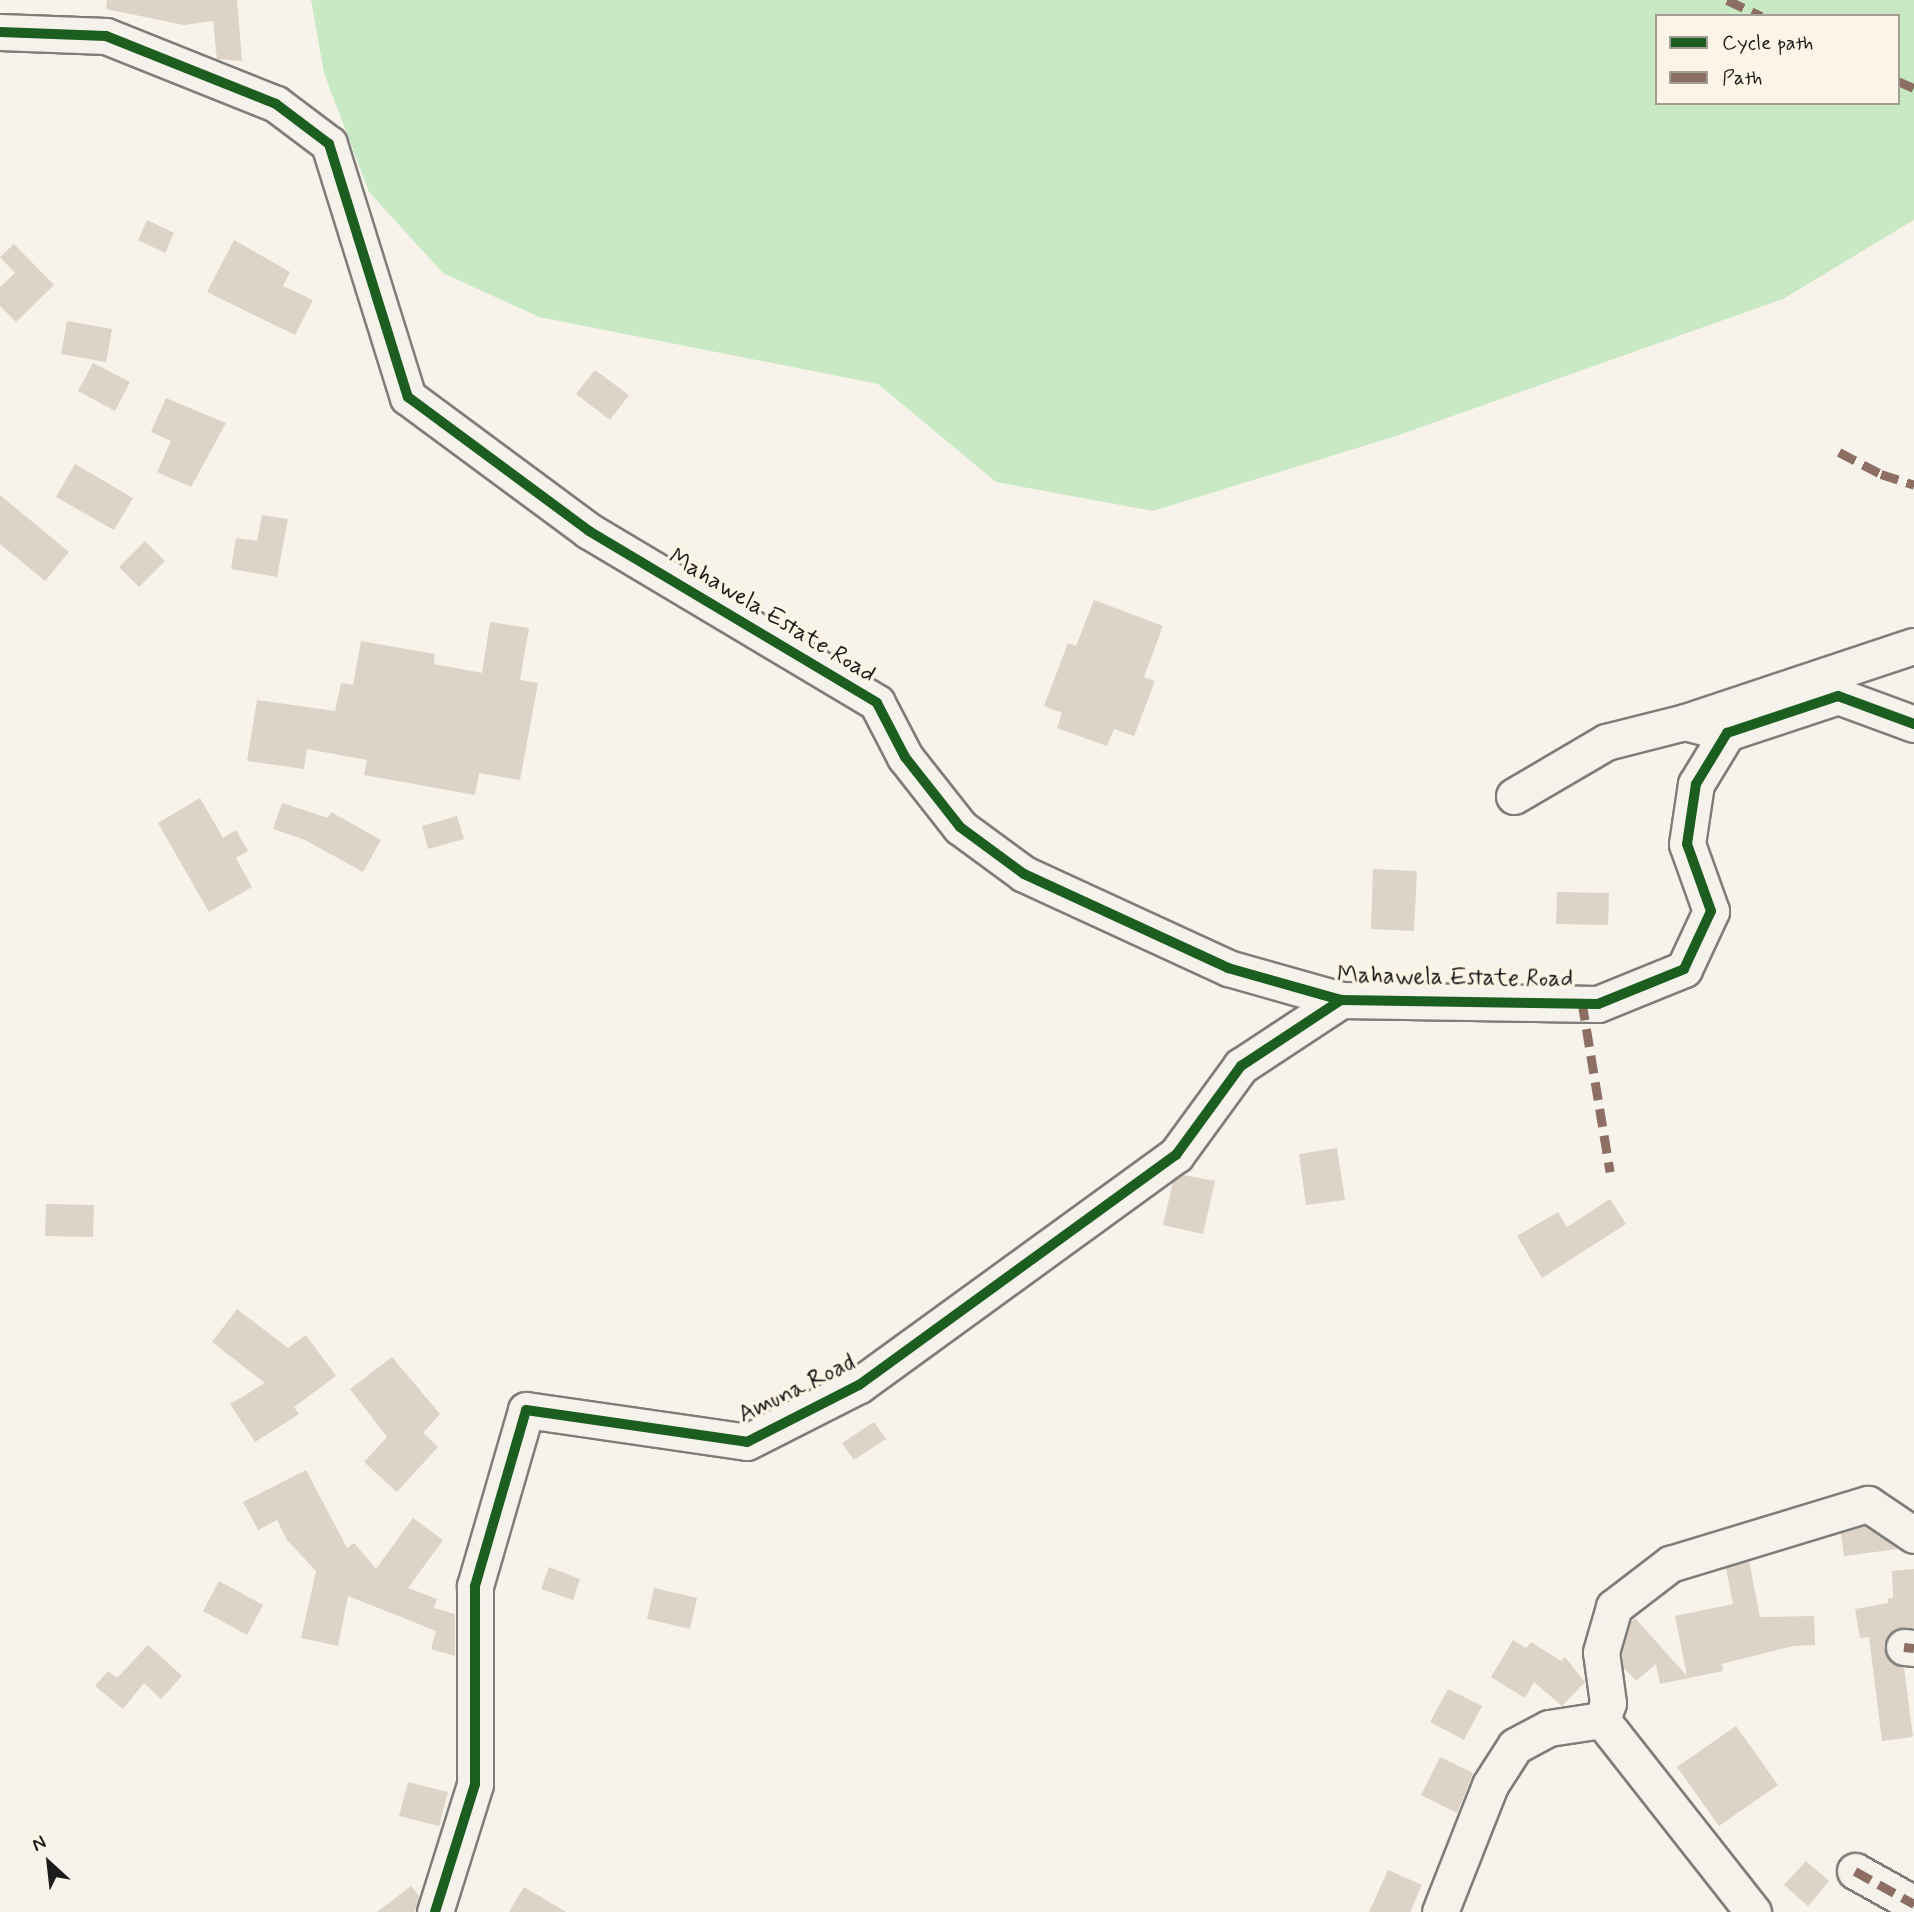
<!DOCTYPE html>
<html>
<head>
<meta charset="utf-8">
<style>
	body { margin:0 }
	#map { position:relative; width:1914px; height:1912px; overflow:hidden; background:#f7f3ea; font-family:Mynerve,sans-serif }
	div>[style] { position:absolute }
	.green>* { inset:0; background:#c9e9c5 }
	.building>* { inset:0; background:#ddd3c7 }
	.roads { filter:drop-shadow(2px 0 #7f7d79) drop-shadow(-2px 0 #7f7d79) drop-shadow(0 2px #7f7d79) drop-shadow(0 -2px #7f7d79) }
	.minor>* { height:35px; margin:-17.5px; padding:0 17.5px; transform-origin:17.5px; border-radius:17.5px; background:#f5f2ec }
	.quiet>* { height:9px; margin-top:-4.5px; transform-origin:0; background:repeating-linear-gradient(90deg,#8d6e63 0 18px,transparent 0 27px) }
	.cycleway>* { height:10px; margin:-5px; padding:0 5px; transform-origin:5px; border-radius:5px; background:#1b5e20 }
	span { translate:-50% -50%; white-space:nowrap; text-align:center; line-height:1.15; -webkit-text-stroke:7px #fcf5e5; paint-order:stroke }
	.street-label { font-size:24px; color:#1c1c1c }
	.legend { position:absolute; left:1655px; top:14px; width:245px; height:91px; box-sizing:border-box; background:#fcf5e5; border:2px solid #a29e95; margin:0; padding:9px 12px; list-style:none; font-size:21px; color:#1c1c1c }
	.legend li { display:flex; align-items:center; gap:14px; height:35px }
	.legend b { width:35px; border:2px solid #a29e95 }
	.north { position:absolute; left:14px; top:1828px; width:70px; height:70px; -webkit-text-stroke:5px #fcf5e5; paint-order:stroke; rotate:333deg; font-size:19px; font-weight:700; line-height:28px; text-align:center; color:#1c1c1c }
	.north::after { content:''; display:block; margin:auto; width:24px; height:32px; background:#1c1c1c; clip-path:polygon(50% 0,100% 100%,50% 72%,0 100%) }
</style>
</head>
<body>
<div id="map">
	<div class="green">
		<div style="clip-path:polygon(evenodd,311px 0,1914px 0,1914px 220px,1783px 299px,1396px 436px,1153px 511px,996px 482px,878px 384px,539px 317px,443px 273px,369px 192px,324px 73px,311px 0,1657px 16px,1898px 16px,1898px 103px,1657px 103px,1657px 16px)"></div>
	</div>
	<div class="building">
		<div style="clip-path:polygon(107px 0,237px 0,242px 61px,217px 59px,213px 21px,184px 25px,106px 9px)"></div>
		<div style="clip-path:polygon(147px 220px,174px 233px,165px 253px,138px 240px)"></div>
		<div style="clip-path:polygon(234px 240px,290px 272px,283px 286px,313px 300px,295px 335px,207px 292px)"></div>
		<div style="clip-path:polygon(14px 244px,54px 285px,16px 322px,0 306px,0 287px,15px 273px,0 257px)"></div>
		<div style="clip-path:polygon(67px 321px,112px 329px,106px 362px,61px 354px)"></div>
		<div style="clip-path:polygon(93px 363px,130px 382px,115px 411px,78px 391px)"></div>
		<div style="clip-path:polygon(595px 370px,629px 395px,610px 420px,576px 394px)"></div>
		<div style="clip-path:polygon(166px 398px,226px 423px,191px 487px,157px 472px,171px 441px,151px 432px)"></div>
		<div style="clip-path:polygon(75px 464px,133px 498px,114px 530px,56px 497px)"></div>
		<div style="clip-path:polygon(0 495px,69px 552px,45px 581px,0 544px)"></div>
		<div style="clip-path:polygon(262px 515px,288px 519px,277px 577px,231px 569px,236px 538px,257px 541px)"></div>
		<div style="clip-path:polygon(145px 541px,165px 561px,139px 587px,119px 567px)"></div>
		<div style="clip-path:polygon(1094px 600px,1163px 626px,1144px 677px,1155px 681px,1134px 736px,1114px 729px,1107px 746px,1057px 728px,1062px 713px,1044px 706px,1068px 643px,1076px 646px)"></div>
		<div style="clip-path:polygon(490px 622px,529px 628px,520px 680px,538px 683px,520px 780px,479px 773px,475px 795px,364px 775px,367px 760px,307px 749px,304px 769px,247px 761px,257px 700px,335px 711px,341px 683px,353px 685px,361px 641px,435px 654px,434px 664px,482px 673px)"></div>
		<div style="clip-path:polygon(200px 798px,223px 838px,236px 830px,248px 851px,236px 858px,252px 887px,209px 912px,158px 823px)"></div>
		<div style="clip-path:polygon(282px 803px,328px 818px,331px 812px,381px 840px,363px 872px,305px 840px,273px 829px)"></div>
		<div style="clip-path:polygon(457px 816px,464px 839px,428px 849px,422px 826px)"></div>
		<div style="clip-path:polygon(1373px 869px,1417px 871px,1414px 931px,1371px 929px)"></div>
		<div style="clip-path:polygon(1557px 892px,1609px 893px,1608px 925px,1556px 924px)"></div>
		<div style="clip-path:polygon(1337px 1148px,1345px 1200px,1306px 1205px,1299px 1154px)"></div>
		<div style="clip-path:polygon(1183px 1175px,1215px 1181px,1203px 1234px,1163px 1225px,1173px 1182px)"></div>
		<div style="clip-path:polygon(1610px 1199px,1626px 1224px,1542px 1278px,1517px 1236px,1558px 1212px,1567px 1227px)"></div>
		<div style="clip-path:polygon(46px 1204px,94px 1205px,93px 1237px,45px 1236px)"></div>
		<div style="clip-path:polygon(237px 1309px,288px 1348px,306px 1335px,336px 1376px,294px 1407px,299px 1414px,255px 1442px,230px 1404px,265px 1383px,212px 1342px)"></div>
		<div style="clip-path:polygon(392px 1357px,440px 1414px,423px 1433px,438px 1447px,397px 1492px,364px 1462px,387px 1437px,350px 1389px)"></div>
		<div style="clip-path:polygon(874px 1422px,886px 1439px,854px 1460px,842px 1443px)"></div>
		<div style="clip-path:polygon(306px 1470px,347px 1548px,354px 1543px,376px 1569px,413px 1518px,443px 1540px,408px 1588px,437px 1599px,434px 1608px,455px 1614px,455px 1656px,431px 1649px,436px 1631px,348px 1596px,338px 1646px,301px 1638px,316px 1571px,287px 1540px,277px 1520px,258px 1530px,243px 1502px)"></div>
		<div style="clip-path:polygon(1865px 1526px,1898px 1549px,1844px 1556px,1841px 1533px)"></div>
		<div style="clip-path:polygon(1749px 1561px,1760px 1617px,1814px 1616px,1815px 1645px,1793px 1646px,1722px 1664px,1723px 1671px,1660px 1684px,1656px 1664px,1636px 1681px,1623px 1667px,1622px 1653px,1631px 1622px,1635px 1618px,1687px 1676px,1675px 1616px,1733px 1604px,1726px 1568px)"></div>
		<div style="clip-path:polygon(549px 1567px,580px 1579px,573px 1600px,541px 1589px)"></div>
		<div style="clip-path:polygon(1914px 1569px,1914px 1628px,1895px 1629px,1884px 1646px,1892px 1663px,1904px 1667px,1913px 1737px,1882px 1741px,1869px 1637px,1860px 1638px,1855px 1609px,1888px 1603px,1888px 1598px,1893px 1598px,1892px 1571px)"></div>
		<div style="clip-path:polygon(219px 1581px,263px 1605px,247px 1635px,203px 1611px)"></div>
		<div style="clip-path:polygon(654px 1588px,697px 1598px,690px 1629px,647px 1619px)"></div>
		<div style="clip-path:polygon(1513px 1640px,1526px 1648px,1531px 1642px,1561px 1661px,1565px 1657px,1585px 1682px,1562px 1706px,1534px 1682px,1525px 1698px,1491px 1677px)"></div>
		<div style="clip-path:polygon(148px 1645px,182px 1676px,161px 1699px,144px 1683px,123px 1709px,95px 1686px,108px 1671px,117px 1678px)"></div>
		<div style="clip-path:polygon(1448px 1689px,1482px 1706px,1464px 1740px,1430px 1722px)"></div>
		<div style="clip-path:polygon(1736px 1726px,1778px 1785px,1719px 1826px,1677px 1767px)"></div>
		<div style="clip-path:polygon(1440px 1757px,1473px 1773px,1457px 1813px,1421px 1795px)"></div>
		<div style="clip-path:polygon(408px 1782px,448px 1792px,439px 1826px,399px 1816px)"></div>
		<div style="clip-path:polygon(1806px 1861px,1829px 1881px,1808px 1906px,1784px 1885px)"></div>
		<div style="clip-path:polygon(1388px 1870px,1422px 1885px,1410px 1912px,1369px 1912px)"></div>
		<div style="clip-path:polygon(411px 1886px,419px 1896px,415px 1912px,377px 1912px)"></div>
		<div style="clip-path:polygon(524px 1887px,566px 1912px,509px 1912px)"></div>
	</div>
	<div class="roads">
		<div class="minor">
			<div style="left:0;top:32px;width:106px;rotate:2.2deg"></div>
			<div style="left:106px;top:36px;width:183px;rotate:21.8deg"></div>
			<div style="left:276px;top:104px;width:66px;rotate:37deg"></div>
			<div style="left:329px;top:144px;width:265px;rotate:72.7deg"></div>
			<div style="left:408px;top:397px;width:225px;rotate:36.5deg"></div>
			<div style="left:589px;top:531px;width:335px;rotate:30.8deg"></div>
			<div style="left:877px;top:703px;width:61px;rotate:62.6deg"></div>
			<div style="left:905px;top:757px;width:89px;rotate:51.8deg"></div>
			<div style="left:960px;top:827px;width:79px;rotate:36.3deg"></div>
			<div style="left:1024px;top:874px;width:225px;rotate:24.7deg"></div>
			<div style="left:1228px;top:968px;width:117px;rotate:15.8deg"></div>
			<div style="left:1341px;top:1000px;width:257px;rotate:0.9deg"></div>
			<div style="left:1598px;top:1004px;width:93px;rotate:-22.1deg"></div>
			<div style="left:1684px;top:969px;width:64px;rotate:-65deg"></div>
			<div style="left:1711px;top:911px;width:71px;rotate:-109.7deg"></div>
			<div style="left:1687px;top:844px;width:61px;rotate:-81.5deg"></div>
			<div style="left:1696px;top:784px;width:60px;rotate:-58.7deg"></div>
			<div style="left:1727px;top:733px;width:117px;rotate:-18.4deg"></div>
			<div style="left:1838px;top:696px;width:81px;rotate:20.2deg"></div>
			<div style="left:1685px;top:722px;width:241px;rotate:-18.4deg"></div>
			<div style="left:1514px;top:796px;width:107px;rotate:-30.4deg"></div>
			<div style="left:1606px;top:742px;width:81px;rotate:-14.2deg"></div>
			<div style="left:1685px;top:722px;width:23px;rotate:15deg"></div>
			<div style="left:1904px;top:1647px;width:10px;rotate:6deg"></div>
			<div style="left:1602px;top:1720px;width:244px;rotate:51.8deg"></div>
			<div style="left:1855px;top:1871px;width:68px;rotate:29.2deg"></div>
			<div style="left:435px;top:1912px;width:134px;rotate:-72.6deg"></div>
			<div style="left:475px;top:1784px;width:198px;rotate:-90deg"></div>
			<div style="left:475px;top:1586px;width:183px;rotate:-73.8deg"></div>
			<div style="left:526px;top:1410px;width:223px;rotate:8.2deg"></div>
			<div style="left:747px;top:1442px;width:126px;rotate:-27deg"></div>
			<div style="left:859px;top:1385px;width:392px;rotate:-36deg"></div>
			<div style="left:1176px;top:1155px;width:110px;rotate:-53.9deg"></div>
			<div style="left:1241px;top:1066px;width:120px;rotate:-33.4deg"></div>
			<div style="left:1440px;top:1912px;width:136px;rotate:-68.5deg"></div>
			<div style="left:1490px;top:1785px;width:46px;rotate:-57.3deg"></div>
			<div style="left:1515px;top:1746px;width:38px;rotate:-28deg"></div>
			<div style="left:1549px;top:1728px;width:54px;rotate:-8.6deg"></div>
			<div style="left:1602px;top:1720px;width:18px;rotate:-71deg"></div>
			<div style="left:1608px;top:1703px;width:51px;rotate:-97.8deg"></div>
			<div style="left:1601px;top:1652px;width:47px;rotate:-73.9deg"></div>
			<div style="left:1614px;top:1607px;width:71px;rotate:-37.5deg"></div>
			<div style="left:1670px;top:1564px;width:207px;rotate:-16.9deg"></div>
			<div style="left:1868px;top:1504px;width:55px;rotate:34deg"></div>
		</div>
	</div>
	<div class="quiet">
		<div style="left:1727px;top:0;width:38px;rotate:25deg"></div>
		<div style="left:1898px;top:81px;width:17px;rotate:24deg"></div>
		<div style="left:1839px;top:452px;width:47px;rotate:27.6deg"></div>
		<div style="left:1881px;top:474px;width:35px;rotate:18deg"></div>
		<div style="left:1582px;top:1002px;width:172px;rotate:80.6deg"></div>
		<div style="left:1904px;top:1647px;width:10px;rotate:6deg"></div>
		<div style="left:1855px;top:1871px;width:68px;rotate:29.2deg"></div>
	</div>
	<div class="cycleway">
		<div style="left:0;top:32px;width:106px;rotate:2.2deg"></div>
		<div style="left:106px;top:36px;width:183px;rotate:21.8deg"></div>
		<div style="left:276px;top:104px;width:66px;rotate:37deg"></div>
		<div style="left:329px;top:144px;width:265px;rotate:72.7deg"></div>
		<div style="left:408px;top:397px;width:225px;rotate:36.5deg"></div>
		<div style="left:589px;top:531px;width:335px;rotate:30.8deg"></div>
		<div style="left:877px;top:703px;width:61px;rotate:62.6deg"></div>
		<div style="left:905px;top:757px;width:89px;rotate:51.8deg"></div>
		<div style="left:960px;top:827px;width:79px;rotate:36.3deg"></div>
		<div style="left:1024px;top:874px;width:225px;rotate:24.7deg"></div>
		<div style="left:1228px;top:968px;width:117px;rotate:15.8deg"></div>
		<div style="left:1341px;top:1000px;width:257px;rotate:0.9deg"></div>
		<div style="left:1598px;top:1004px;width:93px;rotate:-22.1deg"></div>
		<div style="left:1684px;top:969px;width:64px;rotate:-65deg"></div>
		<div style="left:1711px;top:911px;width:71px;rotate:-109.7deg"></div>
		<div style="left:1687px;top:844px;width:61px;rotate:-81.5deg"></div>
		<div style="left:1696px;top:784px;width:60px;rotate:-58.7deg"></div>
		<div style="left:1727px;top:733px;width:117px;rotate:-18.4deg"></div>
		<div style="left:1838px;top:696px;width:81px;rotate:20.2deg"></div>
		<div style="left:435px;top:1912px;width:134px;rotate:-72.6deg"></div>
		<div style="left:475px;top:1784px;width:198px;rotate:-90deg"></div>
		<div style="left:475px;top:1586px;width:183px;rotate:-73.8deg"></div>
		<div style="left:526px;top:1410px;width:223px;rotate:8.2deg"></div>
		<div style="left:747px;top:1442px;width:126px;rotate:-27deg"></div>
		<div style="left:859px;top:1385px;width:392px;rotate:-36deg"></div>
		<div style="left:1176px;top:1155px;width:110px;rotate:-53.9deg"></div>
		<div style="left:1241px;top:1066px;width:120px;rotate:-33.4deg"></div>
	</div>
	<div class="street-label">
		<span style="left:772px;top:616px;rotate:31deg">Mahawela Estate Road</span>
		<span style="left:1455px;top:978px;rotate:1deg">Mahawela Estate Road</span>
		<span style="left:797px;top:1389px;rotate:-26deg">Amuna Road</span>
	</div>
	<ul class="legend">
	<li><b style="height:9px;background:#1b5e20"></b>Cycle path</li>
	<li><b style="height:9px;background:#8d6e63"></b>Path</li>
	</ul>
	<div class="north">N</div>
</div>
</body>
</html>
